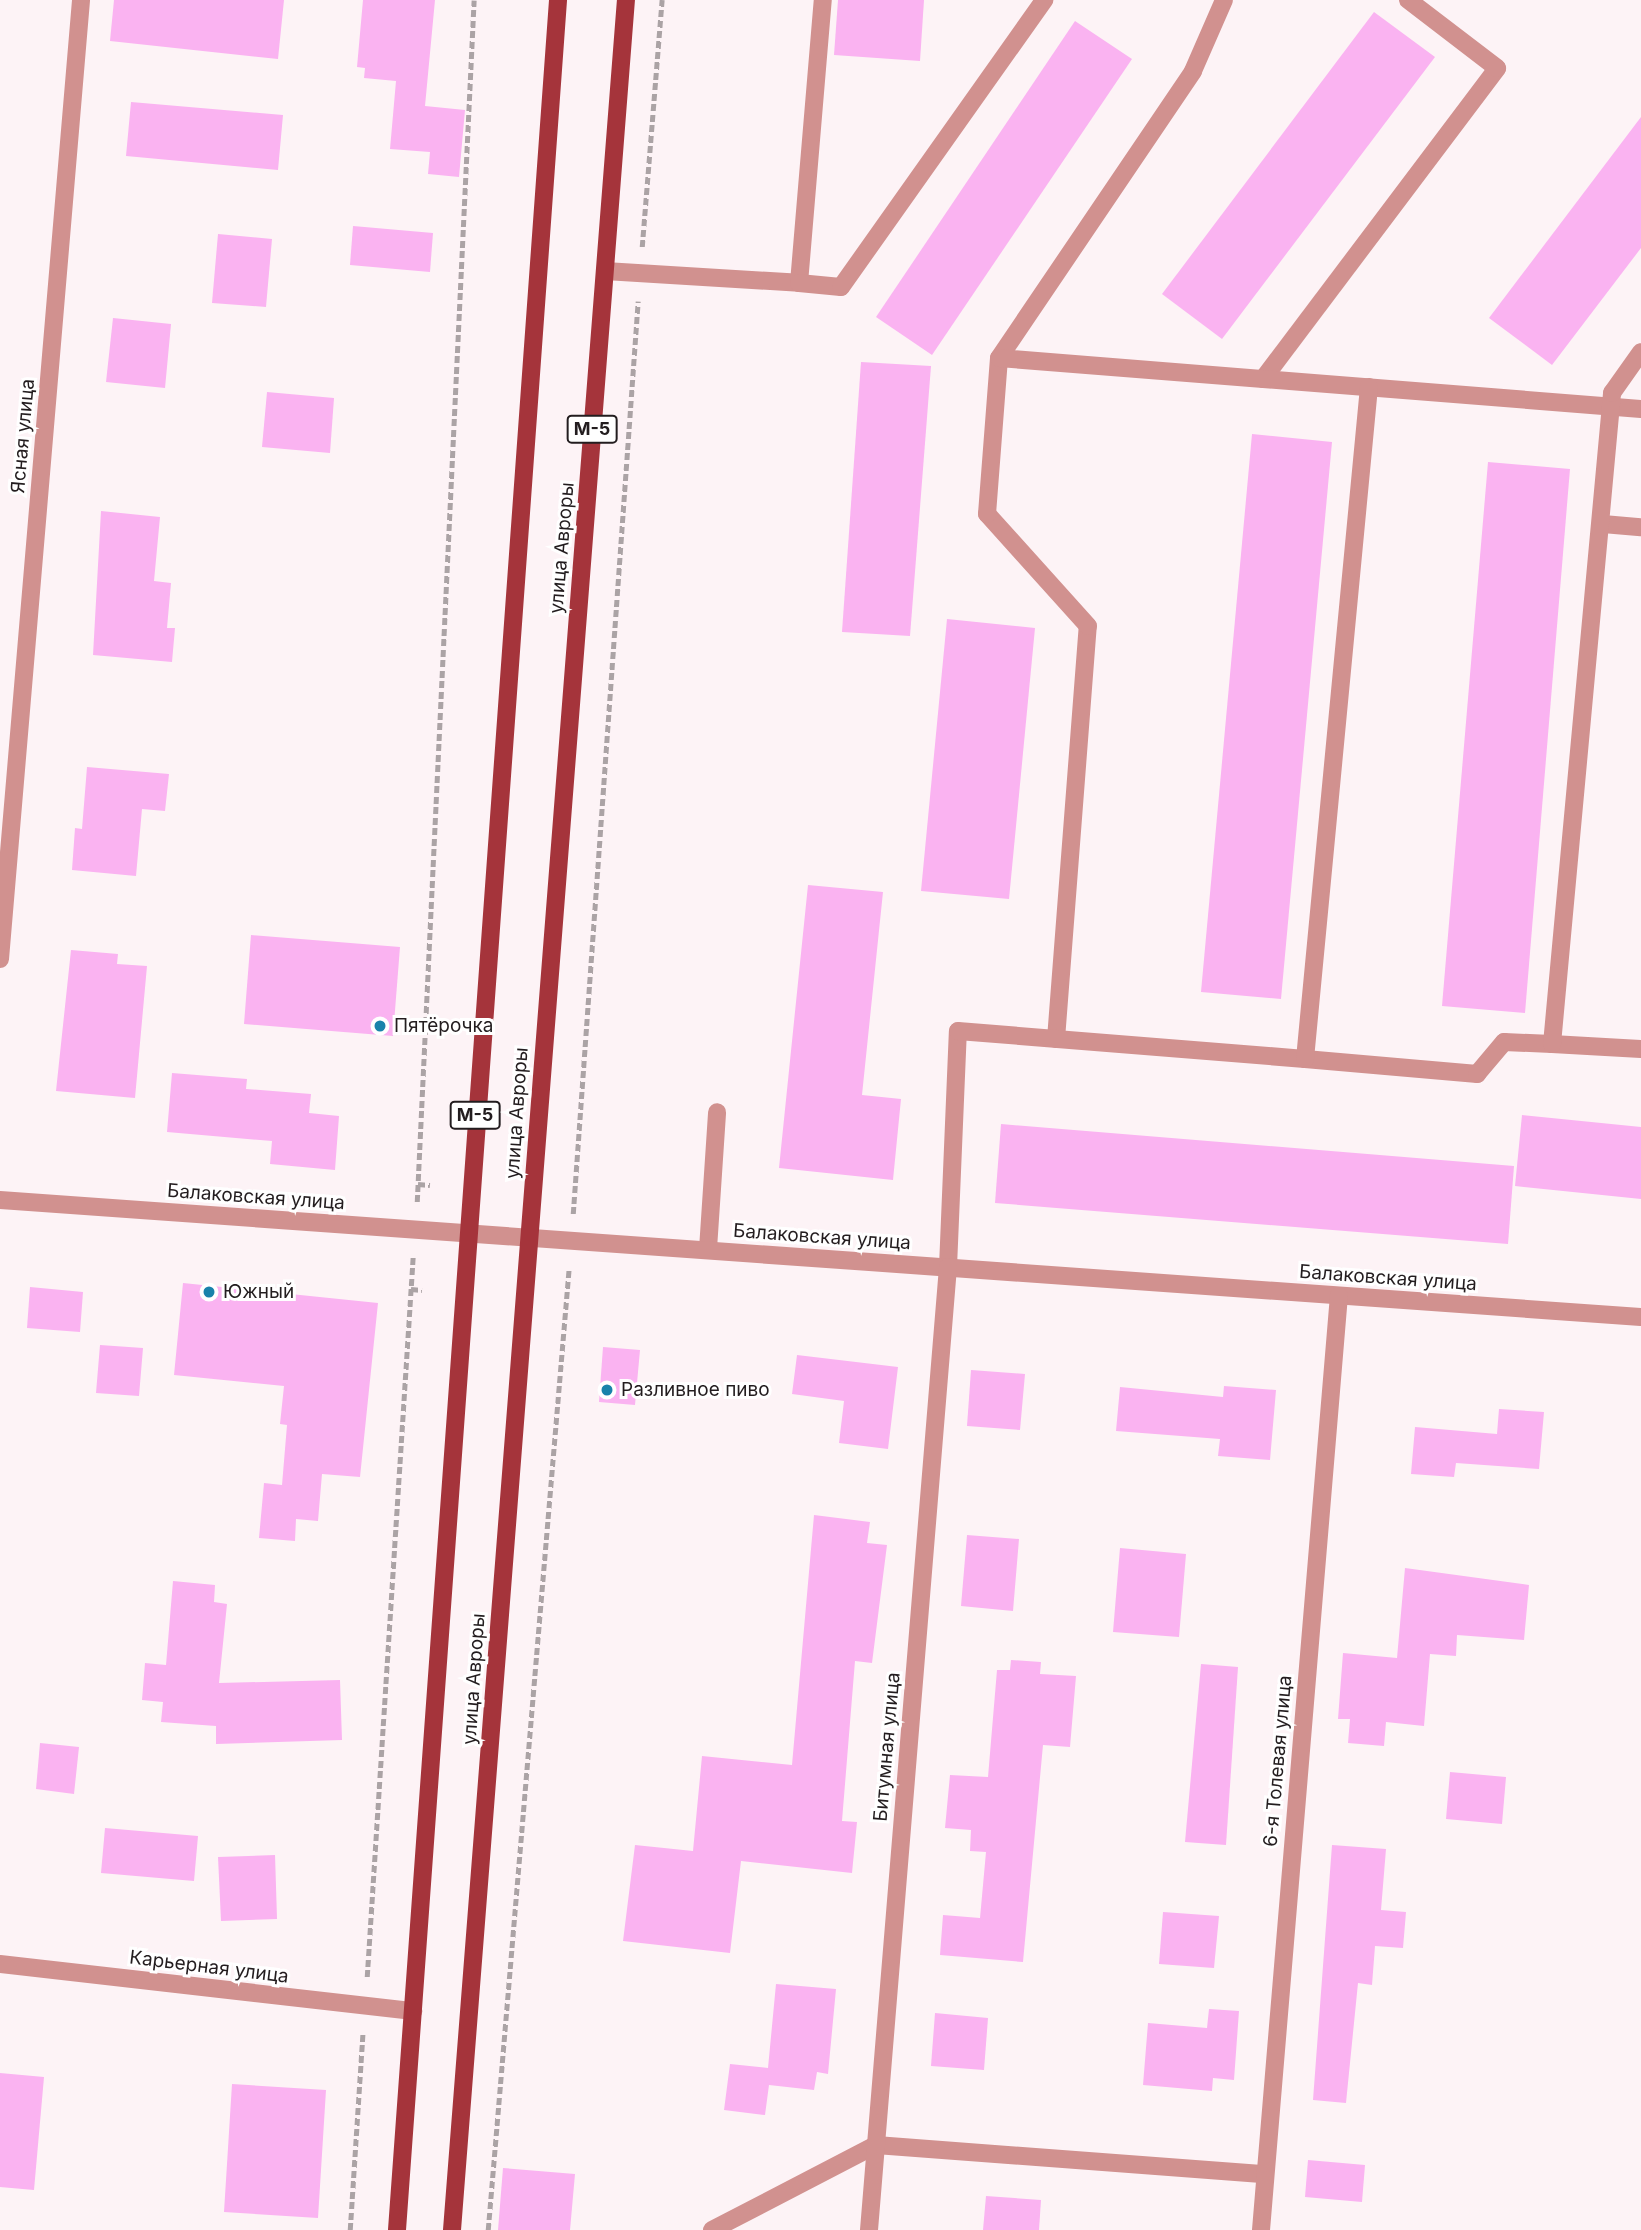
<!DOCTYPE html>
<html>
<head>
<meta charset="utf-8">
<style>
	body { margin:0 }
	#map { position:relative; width:1641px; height:2230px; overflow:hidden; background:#fdf3f6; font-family:Inter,sans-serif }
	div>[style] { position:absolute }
	.building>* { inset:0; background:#fab3f1 }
	.path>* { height:4.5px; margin-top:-2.25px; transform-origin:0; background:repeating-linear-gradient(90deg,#aba3a5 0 7px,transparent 0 10.5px) }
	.service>* { height:18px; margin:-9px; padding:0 9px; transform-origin:9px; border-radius:9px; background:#d1918f }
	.minor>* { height:18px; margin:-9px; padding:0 9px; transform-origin:9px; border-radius:9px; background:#d1918f }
	.primary>* { height:18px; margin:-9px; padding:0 9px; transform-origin:9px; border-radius:9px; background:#a5343b }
	.dots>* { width:19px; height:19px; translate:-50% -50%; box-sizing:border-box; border:4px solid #fff; border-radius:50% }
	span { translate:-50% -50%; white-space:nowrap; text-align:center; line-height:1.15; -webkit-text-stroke:6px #fff; paint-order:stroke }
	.shield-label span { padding:2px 5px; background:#fff; border:2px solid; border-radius:5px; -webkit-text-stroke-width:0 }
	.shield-label { font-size:18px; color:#231d1f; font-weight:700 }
	.street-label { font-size:19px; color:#231d1f }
	.poi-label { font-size:19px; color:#231d1f }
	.left { translate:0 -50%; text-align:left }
</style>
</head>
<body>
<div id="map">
	<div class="building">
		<div style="clip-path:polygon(114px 0,284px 0,278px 59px,110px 41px)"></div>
		<div style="clip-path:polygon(363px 0,435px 0,425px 106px,465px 110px,459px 177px,428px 174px,430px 152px,390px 149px,396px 81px,364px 78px,365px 68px,357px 67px)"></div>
		<div style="clip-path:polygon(838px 0,924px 0,920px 61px,834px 55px)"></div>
		<div style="clip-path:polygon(1374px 12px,1435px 57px,1222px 339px,1162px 294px)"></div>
		<div style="clip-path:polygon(1075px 21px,1132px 59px,932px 355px,876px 317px)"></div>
		<div style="clip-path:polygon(131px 102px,283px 115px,278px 170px,126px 156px)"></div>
		<div style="clip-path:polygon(1641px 117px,1641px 248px,1552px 365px,1489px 318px)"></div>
		<div style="clip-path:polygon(353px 226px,433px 233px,430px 272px,350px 265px)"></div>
		<div style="clip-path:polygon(218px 234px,272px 239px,266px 307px,212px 303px)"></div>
		<div style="clip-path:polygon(113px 318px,171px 324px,165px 388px,106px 382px)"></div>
		<div style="clip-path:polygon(861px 362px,931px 366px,910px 636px,842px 632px)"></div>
		<div style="clip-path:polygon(267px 392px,334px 398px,330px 453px,262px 447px)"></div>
		<div style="clip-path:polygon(1252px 434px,1332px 442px,1281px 999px,1201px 992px)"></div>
		<div style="clip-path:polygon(1488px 462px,1570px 469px,1525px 1013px,1442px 1006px)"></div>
		<div style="clip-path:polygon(101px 511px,160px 517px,154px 581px,171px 583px,167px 628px,175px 628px,172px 662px,93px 655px)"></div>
		<div style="clip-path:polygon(947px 619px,1035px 628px,1009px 899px,921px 891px)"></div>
		<div style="clip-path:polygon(87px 767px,169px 774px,165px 811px,142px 809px,136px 876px,72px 870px,75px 828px,82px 829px)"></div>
		<div style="clip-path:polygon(808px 885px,883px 892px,862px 1095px,901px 1099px,893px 1180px,779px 1168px)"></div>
		<div style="clip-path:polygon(251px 935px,400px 947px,393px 1036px,244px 1024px)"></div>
		<div style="clip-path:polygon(71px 950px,118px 954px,117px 964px,147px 966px,135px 1098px,56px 1091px)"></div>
		<div style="clip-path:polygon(172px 1073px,247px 1079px,246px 1089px,311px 1094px,309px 1113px,339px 1116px,335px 1170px,270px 1164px,272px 1141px,167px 1132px)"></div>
		<div style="clip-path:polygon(1522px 1115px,1641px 1127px,1641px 1199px,1515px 1186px)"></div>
		<div style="clip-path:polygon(1001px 1124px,1514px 1166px,1508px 1244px,995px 1203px)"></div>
		<div style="clip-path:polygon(183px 1283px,378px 1303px,360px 1477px,322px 1474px,318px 1521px,296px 1519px,295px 1541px,259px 1538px,264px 1483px,282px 1485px,287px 1425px,280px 1424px,284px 1386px,174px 1375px)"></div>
		<div style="clip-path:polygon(30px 1287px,83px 1292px,80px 1332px,27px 1328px)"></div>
		<div style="clip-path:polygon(100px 1345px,143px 1348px,139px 1396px,96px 1393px)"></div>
		<div style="clip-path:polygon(603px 1347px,640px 1350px,635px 1405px,599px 1402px)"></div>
		<div style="clip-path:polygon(797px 1355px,898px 1367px,888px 1449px,839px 1443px,844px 1401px,792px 1394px)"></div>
		<div style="clip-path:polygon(971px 1370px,1025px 1374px,1020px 1430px,967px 1426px)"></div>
		<div style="clip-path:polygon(1224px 1386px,1276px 1390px,1270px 1460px,1218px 1456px,1220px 1439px,1116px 1431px,1120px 1387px,1223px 1397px)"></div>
		<div style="clip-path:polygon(1499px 1409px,1544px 1412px,1539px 1469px,1456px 1463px,1454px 1477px,1411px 1474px,1415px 1427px,1497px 1434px)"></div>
		<div style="clip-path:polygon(814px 1515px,870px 1522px,867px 1543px,887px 1545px,872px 1663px,855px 1661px,842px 1821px,857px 1822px,852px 1873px,741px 1861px,730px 1953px,623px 1941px,635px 1845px,693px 1851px,702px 1756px,792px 1765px)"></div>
		<div style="clip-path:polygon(967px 1535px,1019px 1539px,1013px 1611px,961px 1606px)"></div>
		<div style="clip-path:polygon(1120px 1548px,1186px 1554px,1179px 1637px,1113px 1632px)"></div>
		<div style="clip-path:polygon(1405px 1568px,1529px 1585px,1524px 1640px,1457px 1635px,1456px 1656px,1430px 1654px,1424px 1726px,1386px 1722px,1384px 1746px,1348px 1743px,1350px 1719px,1338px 1719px,1343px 1653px,1397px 1658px)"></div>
		<div style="clip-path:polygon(173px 1581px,215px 1585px,214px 1602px,227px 1604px,219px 1683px,340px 1680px,342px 1740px,216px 1744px,216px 1726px,161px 1722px,163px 1702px,142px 1700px,145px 1663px,166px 1665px)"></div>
		<div style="clip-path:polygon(1011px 1660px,1041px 1662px,1040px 1674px,1076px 1676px,1070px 1747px,1043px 1745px,1023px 1962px,940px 1955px,943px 1915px,980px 1918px,986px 1852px,970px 1851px,971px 1830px,945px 1828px,950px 1775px,988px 1777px,997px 1670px,1010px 1670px)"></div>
		<div style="clip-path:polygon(1201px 1664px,1238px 1667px,1226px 1845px,1185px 1842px)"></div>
		<div style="clip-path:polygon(40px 1743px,79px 1747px,74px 1794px,36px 1789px)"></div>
		<div style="clip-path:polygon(1450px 1772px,1506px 1777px,1502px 1824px,1446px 1819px)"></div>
		<div style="clip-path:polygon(105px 1828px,198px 1836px,194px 1881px,101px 1873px)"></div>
		<div style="clip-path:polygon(1332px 1845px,1386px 1849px,1381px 1910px,1406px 1912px,1403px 1948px,1375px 1946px,1372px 1985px,1358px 1983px,1346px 2103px,1313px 2100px)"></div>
		<div style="clip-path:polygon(275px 1855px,277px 1919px,221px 1921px,218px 1857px)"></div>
		<div style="clip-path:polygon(1163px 1912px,1219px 1916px,1214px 1968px,1159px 1964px)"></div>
		<div style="clip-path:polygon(776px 1984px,836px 1989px,828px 2074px,817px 2072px,814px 2090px,769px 2085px,765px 2115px,724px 2110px,730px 2064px,768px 2068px)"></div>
		<div style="clip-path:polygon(1209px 2009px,1239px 2011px,1234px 2080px,1213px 2078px,1212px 2091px,1143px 2085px,1148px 2023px,1207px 2028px)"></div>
		<div style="clip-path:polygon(935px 2013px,988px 2018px,984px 2070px,931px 2066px)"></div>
		<div style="clip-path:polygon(0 2073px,44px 2077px,34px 2190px,0 2187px)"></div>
		<div style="clip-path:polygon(232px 2084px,326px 2090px,318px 2218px,224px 2212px)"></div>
		<div style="clip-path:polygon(1308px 2160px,1365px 2165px,1362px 2202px,1305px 2197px)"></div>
		<div style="clip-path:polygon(503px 2168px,575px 2174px,570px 2230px,498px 2230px)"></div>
		<div style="clip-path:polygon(986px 2196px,1041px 2200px,1039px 2230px,983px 2230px)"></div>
	</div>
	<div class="path">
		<div style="left:642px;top:247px;width:248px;rotate:-85.4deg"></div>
		<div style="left:418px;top:1184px;width:12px;rotate:5deg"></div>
		<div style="left:417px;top:1202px;width:1203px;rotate:-87.29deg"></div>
		<div style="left:573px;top:1214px;width:915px;rotate:-85.93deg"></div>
		<div style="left:411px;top:1289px;width:11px;rotate:5deg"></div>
		<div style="left:367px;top:1977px;width:722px;rotate:-86.35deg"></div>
		<div style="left:350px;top:2230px;width:199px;rotate:-86.3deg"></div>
		<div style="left:488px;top:2230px;width:965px;rotate:-85.19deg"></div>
	</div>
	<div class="service">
		<div style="left:605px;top:271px;width:194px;rotate:3.5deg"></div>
		<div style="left:799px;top:283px;width:284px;rotate:-85.2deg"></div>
		<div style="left:799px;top:283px;width:42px;rotate:5.4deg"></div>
		<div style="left:841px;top:287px;width:352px;rotate:-54.7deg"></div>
		<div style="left:999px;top:358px;width:346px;rotate:-55.9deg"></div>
		<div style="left:1193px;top:71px;width:77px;rotate:-66.4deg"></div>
		<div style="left:1263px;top:379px;width:389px;rotate:-53deg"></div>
		<div style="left:1497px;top:68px;width:112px;rotate:-142.6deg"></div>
		<div style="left:1603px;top:524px;width:38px;rotate:5deg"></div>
		<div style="left:1056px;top:1039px;width:414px;rotate:-85.6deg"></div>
		<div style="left:1088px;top:626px;width:151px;rotate:-132deg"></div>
		<div style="left:987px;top:514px;width:156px;rotate:-85.6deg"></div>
		<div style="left:999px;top:358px;width:644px;rotate:4.54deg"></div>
		<div style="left:1552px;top:1044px;width:89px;rotate:3.2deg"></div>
		<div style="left:1305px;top:1059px;width:173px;rotate:5deg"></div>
		<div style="left:1477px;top:1074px;width:42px;rotate:-49.8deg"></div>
		<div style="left:1504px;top:1042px;width:48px;rotate:2.4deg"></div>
		<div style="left:1552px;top:1044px;width:654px;rotate:-84.73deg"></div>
		<div style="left:1612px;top:393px;width:50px;rotate:-54.7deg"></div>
		<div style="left:708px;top:1249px;width:137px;rotate:-86.2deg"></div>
		<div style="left:948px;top:1267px;width:236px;rotate:-87.6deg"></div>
		<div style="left:958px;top:1031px;width:348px;rotate:4.6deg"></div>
		<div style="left:1305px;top:1059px;width:675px;rotate:-84.56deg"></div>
		<div style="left:712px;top:2230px;width:185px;rotate:-27.4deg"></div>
		<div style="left:876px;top:2145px;width:390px;rotate:4.3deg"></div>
	</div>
	<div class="minor">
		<div style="left:0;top:959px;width:962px;rotate:-85.17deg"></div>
		<div style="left:0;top:1200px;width:1645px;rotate:4.08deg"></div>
		<div style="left:0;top:1964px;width:416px;rotate:6.5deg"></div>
		<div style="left:869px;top:2230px;width:966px;rotate:-85.31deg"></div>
		<div style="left:1261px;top:2230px;width:937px;rotate:-85.23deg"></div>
	</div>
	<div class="primary">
		<div style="left:397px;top:2230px;width:2236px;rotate:-85.87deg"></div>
		<div style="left:452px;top:2230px;width:2237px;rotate:-85.54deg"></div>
	</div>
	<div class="dots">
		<div style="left:380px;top:1026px;background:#1982ab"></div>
		<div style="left:209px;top:1292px;background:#1982ab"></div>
		<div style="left:607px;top:1390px;background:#1982ab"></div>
	</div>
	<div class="shield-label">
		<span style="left:592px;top:429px">М-5</span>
		<span style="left:475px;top:1115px">М-5</span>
	</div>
	<div class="street-label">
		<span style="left:23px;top:436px;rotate:-85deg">Ясная улица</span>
		<span style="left:562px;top:548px;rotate:-85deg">улица Авроры</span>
		<span style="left:517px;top:1113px;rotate:-86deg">улица Авроры</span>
		<span style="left:256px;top:1197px;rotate:4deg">Балаковская улица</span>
		<span style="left:822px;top:1237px;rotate:4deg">Балаковская улица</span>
		<span style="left:1388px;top:1278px;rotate:4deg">Балаковская улица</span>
		<span style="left:474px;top:1679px;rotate:-86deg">улица Авроры</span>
		<span style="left:887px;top:1747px;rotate:-85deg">Битумная улица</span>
		<span style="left:1278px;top:1761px;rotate:-85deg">6-я Толевая улица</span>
		<span style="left:209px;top:1967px;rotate:7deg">Карьерная улица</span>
	</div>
	<div class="poi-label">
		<span class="left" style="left:394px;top:1026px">Пятёрочка</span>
		<span class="left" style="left:223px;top:1292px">Южный</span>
		<span class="left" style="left:621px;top:1390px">Разливное пиво</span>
	</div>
</div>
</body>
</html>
